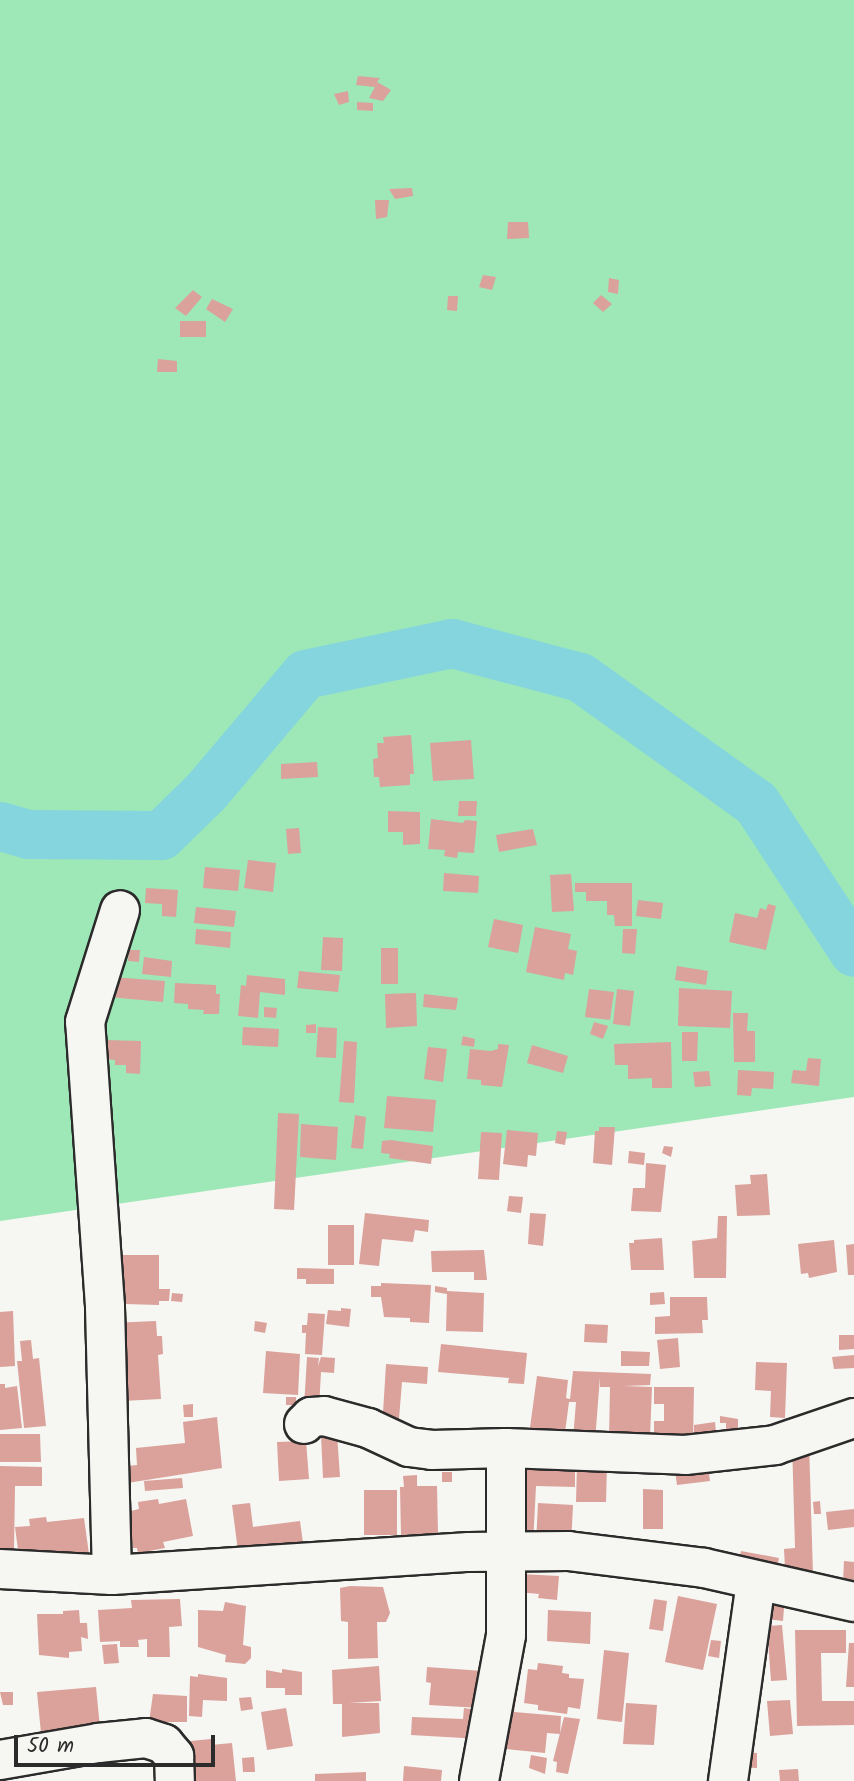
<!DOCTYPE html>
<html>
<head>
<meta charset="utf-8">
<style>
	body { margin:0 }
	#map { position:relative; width:854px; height:1781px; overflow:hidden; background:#f6f6f2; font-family:Kalam,sans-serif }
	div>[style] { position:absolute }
	.green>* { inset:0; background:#9ee8b7 }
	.river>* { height:49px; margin:-24.5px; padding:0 24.5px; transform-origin:24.5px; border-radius:24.5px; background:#84d5dd }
	.building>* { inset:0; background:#dba19b }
	.roads { filter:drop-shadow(2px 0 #2b2b2b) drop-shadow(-2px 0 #2b2b2b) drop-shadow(0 2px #2b2b2b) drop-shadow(0 -2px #2b2b2b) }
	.minor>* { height:38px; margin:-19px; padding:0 19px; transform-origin:19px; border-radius:19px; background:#f6f6f2 }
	span { translate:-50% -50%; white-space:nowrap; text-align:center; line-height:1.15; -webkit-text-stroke:5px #f6f6f2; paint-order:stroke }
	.scale { position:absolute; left:14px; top:1735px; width:201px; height:32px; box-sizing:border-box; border:4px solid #2b2b2b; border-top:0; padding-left:9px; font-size:21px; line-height:24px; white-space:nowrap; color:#2b2b2b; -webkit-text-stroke:5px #f6f6f2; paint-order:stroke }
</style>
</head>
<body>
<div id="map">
	<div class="green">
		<div style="clip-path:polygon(0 0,854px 0,854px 1097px,0 1221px)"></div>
	</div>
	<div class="river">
		<div style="left:0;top:826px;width:29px;rotate:16deg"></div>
		<div style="left:28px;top:834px;width:133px;rotate:0.4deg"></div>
		<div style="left:161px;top:835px;width:63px;rotate:-44.4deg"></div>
		<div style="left:206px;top:791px;width:153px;rotate:-49.8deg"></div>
		<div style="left:305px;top:674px;width:150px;rotate:-11.9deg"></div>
		<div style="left:452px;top:643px;width:132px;rotate:14.9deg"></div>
		<div style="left:580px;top:677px;width:216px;rotate:35.6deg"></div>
		<div style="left:756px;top:803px;width:178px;rotate:56.7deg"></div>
	</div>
	<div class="building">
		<div style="clip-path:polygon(358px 76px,380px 78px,377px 82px,391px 90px,383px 101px,369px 98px,375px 87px,356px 85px)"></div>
		<div style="clip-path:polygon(348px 91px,349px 102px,339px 105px,334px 94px)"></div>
		<div style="clip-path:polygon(357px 102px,373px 103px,373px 111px,357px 110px)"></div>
		<div style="clip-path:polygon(412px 188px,413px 196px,395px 199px,389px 189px)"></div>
		<div style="clip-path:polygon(375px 200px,389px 200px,387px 217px,376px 219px)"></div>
		<div style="clip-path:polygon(508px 222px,528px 222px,529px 238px,507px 239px)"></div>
		<div style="clip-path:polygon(483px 275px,496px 277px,492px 290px,479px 287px)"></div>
		<div style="clip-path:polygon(609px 278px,619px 280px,618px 294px,608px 292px)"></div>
		<div style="clip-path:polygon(193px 290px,202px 297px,186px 316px,175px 308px)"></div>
		<div style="clip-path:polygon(601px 295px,612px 304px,603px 312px,593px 303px)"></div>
		<div style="clip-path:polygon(448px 296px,458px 296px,457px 311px,447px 310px)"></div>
		<div style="clip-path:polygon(212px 299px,233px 309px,225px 322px,206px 309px)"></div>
		<div style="clip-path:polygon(180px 321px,206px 321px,206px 337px,180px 337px)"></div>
		<div style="clip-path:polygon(158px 359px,177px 361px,177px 372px,157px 372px)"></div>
		<div style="clip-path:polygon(411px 735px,414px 774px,410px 774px,410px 785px,380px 787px,379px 777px,374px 777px,373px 759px,378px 758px,377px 743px,384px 743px,383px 737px)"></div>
		<div style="clip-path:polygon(471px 740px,474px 779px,433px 781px,430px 743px)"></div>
		<div style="clip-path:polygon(317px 762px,318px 777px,281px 779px,281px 764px)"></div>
		<div style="clip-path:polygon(459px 801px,477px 801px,476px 816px,458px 816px)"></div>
		<div style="clip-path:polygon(388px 811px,420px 812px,420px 844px,403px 845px,403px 832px,388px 832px)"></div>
		<div style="clip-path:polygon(431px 819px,463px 823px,465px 820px,477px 821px,474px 853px,458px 852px,457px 858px,444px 856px,445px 850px,428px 849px)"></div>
		<div style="clip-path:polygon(299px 828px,301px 853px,288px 854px,286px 829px)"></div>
		<div style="clip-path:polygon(533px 829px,537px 845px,499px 852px,496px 835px)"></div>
		<div style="clip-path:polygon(248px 860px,276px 863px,273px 892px,244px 888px)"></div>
		<div style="clip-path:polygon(205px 867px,240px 870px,238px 891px,203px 888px)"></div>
		<div style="clip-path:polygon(444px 873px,479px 876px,478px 893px,443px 891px)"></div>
		<div style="clip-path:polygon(571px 874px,574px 911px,552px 912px,550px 875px)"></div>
		<div style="clip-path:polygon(575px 883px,632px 883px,632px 926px,615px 926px,614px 915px,607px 915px,607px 901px,586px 901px,586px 892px,575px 892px)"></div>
		<div style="clip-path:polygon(146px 888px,178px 890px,176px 917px,162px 916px,162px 904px,145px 903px)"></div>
		<div style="clip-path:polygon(638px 900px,663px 903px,661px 919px,636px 916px)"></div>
		<div style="clip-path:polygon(768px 904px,776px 906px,766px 950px,729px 942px,735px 913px,757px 918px,760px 908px,766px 910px)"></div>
		<div style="clip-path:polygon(196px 907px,236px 911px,234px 927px,194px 923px)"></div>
		<div style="clip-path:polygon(494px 919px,523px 925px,518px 953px,488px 947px)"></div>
		<div style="clip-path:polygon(535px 927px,571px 934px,568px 949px,577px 951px,573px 975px,565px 973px,564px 980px,526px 972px)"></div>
		<div style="clip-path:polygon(196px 929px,231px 932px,230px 948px,195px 944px)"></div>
		<div style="clip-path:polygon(623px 929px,637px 929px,635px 954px,622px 953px)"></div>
		<div style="clip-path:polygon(323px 937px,343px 938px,342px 971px,321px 970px)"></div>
		<div style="clip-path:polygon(381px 948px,398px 948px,398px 984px,381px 984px)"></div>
		<div style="clip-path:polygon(129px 950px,140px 950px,139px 962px,128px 961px)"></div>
		<div style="clip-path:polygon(144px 957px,172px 961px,171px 977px,142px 974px)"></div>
		<div style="clip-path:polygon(677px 966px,708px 971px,706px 985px,675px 980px)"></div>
		<div style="clip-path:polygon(299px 971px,340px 975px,338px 992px,297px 988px)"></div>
		<div style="clip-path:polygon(247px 975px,285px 979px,285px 995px,260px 992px,258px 1018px,238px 1016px,241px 985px,246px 986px)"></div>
		<div style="clip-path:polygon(100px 976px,165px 981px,163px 1002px,98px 996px)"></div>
		<div style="clip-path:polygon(175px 983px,216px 985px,216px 994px,220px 994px,219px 1014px,203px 1014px,204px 1010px,188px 1009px,188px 1004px,174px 1003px)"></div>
		<div style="clip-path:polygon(679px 988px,732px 991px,730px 1028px,678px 1026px)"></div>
		<div style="clip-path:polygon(589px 989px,614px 992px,610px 1020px,585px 1017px)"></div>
		<div style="clip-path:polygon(617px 989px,634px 991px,630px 1026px,613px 1024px)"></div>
		<div style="clip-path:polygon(416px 993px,417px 1026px,386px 1028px,385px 994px)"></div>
		<div style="clip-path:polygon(424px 994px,458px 998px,456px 1010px,423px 1007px)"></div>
		<div style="clip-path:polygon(264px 1007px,277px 1008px,276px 1018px,264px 1017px)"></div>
		<div style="clip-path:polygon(733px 1013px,748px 1013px,747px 1031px,755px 1031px,755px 1062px,734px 1062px)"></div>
		<div style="clip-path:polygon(594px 1022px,608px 1026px,603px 1039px,590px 1034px)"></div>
		<div style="clip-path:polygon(316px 1024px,316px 1033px,306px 1033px,306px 1025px)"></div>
		<div style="clip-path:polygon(243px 1027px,279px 1029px,278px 1047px,242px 1045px)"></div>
		<div style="clip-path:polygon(318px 1027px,337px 1028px,336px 1058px,316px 1057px)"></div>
		<div style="clip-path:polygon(682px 1032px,698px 1032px,697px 1061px,682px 1061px)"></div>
		<div style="clip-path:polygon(463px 1036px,475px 1039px,474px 1047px,461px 1045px)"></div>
		<div style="clip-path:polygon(105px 1040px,141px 1041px,140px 1074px,126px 1073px,126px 1065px,115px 1065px,115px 1060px,104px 1059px)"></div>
		<div style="clip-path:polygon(344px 1041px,357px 1042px,354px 1103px,339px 1102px)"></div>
		<div style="clip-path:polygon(671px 1042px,672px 1088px,652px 1088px,652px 1078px,628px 1079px,628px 1065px,615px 1065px,614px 1044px)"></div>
		<div style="clip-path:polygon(498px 1044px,509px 1045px,502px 1087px,481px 1085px,481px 1080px,467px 1079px,470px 1049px,491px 1051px,498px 1049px)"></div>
		<div style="clip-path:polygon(532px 1045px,568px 1056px,563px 1073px,527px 1063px)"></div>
		<div style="clip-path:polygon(428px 1047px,447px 1049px,443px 1082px,424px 1079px)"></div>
		<div style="clip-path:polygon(808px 1058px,821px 1059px,819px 1086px,791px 1083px,793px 1070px,806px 1071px)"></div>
		<div style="clip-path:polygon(738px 1070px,774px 1072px,773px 1089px,752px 1088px,751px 1096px,737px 1095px)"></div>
		<div style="clip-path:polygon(709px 1071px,711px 1086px,695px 1087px,693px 1072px)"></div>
		<div style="clip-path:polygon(387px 1096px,436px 1100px,433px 1132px,384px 1128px)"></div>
		<div style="clip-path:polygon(278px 1113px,299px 1114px,294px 1210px,274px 1209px)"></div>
		<div style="clip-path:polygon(355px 1115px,366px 1117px,363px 1149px,351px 1148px)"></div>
		<div style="clip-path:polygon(301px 1124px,338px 1127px,336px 1160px,300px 1157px)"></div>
		<div style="clip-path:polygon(599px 1127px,615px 1127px,612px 1165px,593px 1163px,595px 1131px,599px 1131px)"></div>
		<div style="clip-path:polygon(507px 1130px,538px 1133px,536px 1156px,528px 1155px,527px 1167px,503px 1164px)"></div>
		<div style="clip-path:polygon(557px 1131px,567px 1132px,565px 1145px,555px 1143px)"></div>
		<div style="clip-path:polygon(481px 1132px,502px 1133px,499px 1180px,478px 1179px)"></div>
		<div style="clip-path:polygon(391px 1140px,433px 1146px,431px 1164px,389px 1158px,390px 1154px,381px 1153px,382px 1141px)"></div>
		<div style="clip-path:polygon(664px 1146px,673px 1147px,671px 1157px,662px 1153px)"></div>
		<div style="clip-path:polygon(629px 1151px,645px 1153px,644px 1165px,628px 1163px)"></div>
		<div style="clip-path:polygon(646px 1163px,666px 1165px,661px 1212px,631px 1211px,633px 1188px,645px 1188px)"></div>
		<div style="clip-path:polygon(767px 1174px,770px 1215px,737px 1216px,735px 1185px,751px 1184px,750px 1175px)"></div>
		<div style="clip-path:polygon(509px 1196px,523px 1197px,521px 1213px,507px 1211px)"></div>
		<div style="clip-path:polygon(365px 1213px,429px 1220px,428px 1232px,415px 1230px,413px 1242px,382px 1239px,379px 1266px,359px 1264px)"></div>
		<div style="clip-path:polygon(530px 1213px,546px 1214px,543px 1246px,528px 1244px)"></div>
		<div style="clip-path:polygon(718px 1216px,727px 1216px,726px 1278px,694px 1278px,692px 1241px,717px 1238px)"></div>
		<div style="clip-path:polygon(328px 1225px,354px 1225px,354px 1265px,328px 1265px)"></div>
		<div style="clip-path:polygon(662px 1238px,664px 1270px,631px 1270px,629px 1243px,634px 1243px,634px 1240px)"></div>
		<div style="clip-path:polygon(834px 1240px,837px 1272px,809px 1278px,808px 1273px,801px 1274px,798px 1244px)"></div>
		<div style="clip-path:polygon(854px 1244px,854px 1275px,848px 1275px,846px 1245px)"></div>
		<div style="clip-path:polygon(484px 1250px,487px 1280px,474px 1280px,474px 1272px,432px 1272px,431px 1251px)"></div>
		<div style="clip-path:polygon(119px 1255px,159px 1255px,159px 1289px,170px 1289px,169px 1301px,159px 1301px,159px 1305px,125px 1304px,125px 1295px,109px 1294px)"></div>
		<div style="clip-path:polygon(297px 1268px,334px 1269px,334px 1284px,306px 1284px,306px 1279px,297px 1279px)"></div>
		<div style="clip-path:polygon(381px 1283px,431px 1285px,429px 1323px,410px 1322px,410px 1318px,384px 1317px,381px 1297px,371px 1297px,371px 1286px,381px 1286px)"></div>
		<div style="clip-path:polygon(435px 1286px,447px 1288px,447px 1291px,484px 1293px,483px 1332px,446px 1331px,447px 1294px,435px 1292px)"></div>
		<div style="clip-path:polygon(664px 1292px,665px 1304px,650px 1305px,650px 1293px)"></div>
		<div style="clip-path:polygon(172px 1293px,183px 1294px,182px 1302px,171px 1301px)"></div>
		<div style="clip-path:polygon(670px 1297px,707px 1297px,708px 1320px,702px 1320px,703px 1333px,655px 1334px,655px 1317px,670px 1316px)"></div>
		<div style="clip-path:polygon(341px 1308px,351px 1309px,349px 1327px,326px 1324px,328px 1310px,341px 1311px)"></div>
		<div style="clip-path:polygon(13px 1311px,15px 1366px,0 1367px,0 1312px)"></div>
		<div style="clip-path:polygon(308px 1313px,325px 1314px,322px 1355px,305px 1354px,306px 1333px,302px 1333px,302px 1325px,307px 1325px)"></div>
		<div style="clip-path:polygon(156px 1321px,157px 1336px,162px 1336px,163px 1354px,158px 1355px,161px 1399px,122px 1401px,111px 1323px)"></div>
		<div style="clip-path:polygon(255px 1321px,267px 1323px,265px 1333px,254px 1331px)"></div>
		<div style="clip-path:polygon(585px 1324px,608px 1325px,607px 1343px,584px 1342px)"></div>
		<div style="clip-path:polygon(839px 1335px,854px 1335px,854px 1349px,839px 1350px)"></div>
		<div style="clip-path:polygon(678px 1338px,680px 1367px,660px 1369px,657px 1340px)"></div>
		<div style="clip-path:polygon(31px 1340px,33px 1359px,39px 1358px,46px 1426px,24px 1428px,17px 1361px,22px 1361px,20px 1341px)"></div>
		<div style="clip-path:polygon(441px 1344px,527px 1353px,524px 1384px,508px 1383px,509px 1378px,438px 1372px)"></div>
		<div style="clip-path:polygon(266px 1351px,300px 1354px,298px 1395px,263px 1393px)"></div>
		<div style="clip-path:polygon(621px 1351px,650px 1352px,649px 1366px,621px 1366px)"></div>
		<div style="clip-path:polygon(854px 1355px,854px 1368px,834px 1369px,832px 1357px)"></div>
		<div style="clip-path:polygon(307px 1357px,319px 1358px,318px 1366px,321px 1357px,335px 1358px,334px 1373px,321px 1372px,319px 1408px,304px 1407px)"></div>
		<div style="clip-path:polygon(756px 1362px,787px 1363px,785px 1418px,770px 1417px,771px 1391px,755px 1390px)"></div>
		<div style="clip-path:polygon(386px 1364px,428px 1367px,427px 1384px,402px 1382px,398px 1431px,382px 1429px)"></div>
		<div style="clip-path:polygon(573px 1371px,651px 1374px,650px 1385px,624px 1386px,652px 1387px,650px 1437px,609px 1439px,610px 1387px,600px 1387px,600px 1377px,595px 1441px,573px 1439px,576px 1402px,569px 1402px,564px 1440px,529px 1435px,537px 1376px,568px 1380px,566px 1398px,570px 1399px)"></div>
		<div style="clip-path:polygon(0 1384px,5px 1384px,5px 1388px,17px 1386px,22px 1428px,0 1430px)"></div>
		<div style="clip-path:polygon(654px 1387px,694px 1387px,693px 1442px,654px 1443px,654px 1421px,664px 1421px,664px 1404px,654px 1404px)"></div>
		<div style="clip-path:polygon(286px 1397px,296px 1397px,296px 1405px,286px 1405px)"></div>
		<div style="clip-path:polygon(193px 1404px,193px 1417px,184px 1417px,183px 1405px)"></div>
		<div style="clip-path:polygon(720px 1416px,738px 1419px,738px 1430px,726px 1430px,726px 1423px,720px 1423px)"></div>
		<div style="clip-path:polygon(217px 1417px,222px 1468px,121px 1484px,119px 1467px,137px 1465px,136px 1448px,185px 1443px,183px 1422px)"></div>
		<div style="clip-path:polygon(715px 1422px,717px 1443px,694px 1444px,694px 1425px)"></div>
		<div style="clip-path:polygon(0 1434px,40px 1434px,41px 1462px,0 1462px)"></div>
		<div style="clip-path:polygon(337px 1434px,340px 1477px,323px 1478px,321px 1435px)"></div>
		<div style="clip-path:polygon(306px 1441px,309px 1479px,279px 1481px,277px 1442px)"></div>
		<div style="clip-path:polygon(792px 1442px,809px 1442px,813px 1575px,785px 1568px,784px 1549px,795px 1548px)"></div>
		<div style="clip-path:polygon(707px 1460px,710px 1481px,677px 1485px,674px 1464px)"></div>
		<div style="clip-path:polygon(519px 1464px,575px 1464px,575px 1487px,536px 1486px,533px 1545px,515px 1544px)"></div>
		<div style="clip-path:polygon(577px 1464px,607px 1464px,606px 1502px,576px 1502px)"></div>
		<div style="clip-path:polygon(0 1466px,42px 1467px,42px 1486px,15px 1486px,14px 1550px,0 1549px)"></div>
		<div style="clip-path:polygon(442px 1472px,452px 1472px,452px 1482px,442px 1482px)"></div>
		<div style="clip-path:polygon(417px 1475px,417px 1486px,437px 1486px,438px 1534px,401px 1535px,400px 1487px,404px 1487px,403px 1476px)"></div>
		<div style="clip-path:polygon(182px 1478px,183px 1488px,145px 1491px,144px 1481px)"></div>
		<div style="clip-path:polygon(643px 1489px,663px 1490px,663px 1529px,643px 1529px)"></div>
		<div style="clip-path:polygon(364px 1490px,397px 1490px,397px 1535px,364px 1535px)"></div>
		<div style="clip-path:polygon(158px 1499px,159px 1504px,186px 1499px,193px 1536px,163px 1542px,165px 1548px,138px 1553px,137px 1548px,133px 1548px,127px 1512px,139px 1509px,138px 1502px)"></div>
		<div style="clip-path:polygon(820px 1501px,821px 1514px,814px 1514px,813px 1502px)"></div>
		<div style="clip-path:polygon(250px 1503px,253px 1527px,300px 1521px,303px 1543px,238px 1551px,232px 1505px)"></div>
		<div style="clip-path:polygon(538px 1503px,573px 1505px,571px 1546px,536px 1544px)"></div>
		<div style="clip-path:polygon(854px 1509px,854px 1527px,828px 1530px,826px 1512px)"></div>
		<div style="clip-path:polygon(46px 1517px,47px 1522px,84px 1518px,89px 1554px,20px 1565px,15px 1527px,30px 1526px,29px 1519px)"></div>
		<div style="clip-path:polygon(741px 1551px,779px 1558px,775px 1580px,737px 1573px)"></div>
		<div style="clip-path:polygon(844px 1561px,854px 1562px,854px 1593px,843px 1582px)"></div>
		<div style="clip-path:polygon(520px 1574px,559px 1576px,557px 1600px,538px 1598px,539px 1594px,518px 1592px)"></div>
		<div style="clip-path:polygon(350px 1586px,383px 1587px,390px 1613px,386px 1622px,377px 1622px,378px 1658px,348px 1659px,348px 1622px,341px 1621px,340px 1588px)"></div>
		<div style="clip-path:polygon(781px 1594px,801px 1607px,784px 1608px,783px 1621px,759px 1618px,761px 1604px,783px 1607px)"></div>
		<div style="clip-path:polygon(678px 1596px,717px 1604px,703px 1670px,665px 1662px)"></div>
		<div style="clip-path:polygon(180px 1599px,182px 1626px,169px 1627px,170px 1657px,147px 1657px,147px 1639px,138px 1640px,139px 1647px,120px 1647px,120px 1641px,100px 1642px,98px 1610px,132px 1608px,131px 1600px)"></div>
		<div style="clip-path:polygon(654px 1599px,667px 1601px,663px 1631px,649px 1629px)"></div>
		<div style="clip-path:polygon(225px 1602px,246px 1606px,243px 1645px,251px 1647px,251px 1658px,245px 1664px,225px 1662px,226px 1655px,198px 1647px,198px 1610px,223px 1611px)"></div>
		<div style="clip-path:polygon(79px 1610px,80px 1623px,87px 1623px,88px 1639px,81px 1637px,82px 1651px,69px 1652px,69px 1658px,39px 1655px,37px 1614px,63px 1614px,63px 1611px)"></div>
		<div style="clip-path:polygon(548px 1610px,591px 1612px,590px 1644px,547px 1641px)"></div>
		<div style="clip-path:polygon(782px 1625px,787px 1680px,771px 1681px,767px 1626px)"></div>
		<div style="clip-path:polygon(795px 1630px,846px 1630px,846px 1653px,821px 1653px,822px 1701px,854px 1701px,854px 1725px,797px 1726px)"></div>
		<div style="clip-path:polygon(711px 1640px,721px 1641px,719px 1658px,708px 1656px)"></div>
		<div style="clip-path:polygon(849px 1643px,854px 1643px,854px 1687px,846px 1687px)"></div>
		<div style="clip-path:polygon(117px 1644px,119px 1663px,104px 1664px,102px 1645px)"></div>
		<div style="clip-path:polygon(604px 1650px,629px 1653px,622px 1722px,597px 1719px)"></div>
		<div style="clip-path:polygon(538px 1663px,563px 1666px,562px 1673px,569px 1674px,569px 1678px,584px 1679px,580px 1709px,568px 1707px,567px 1714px,538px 1710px,538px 1705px,524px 1703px,528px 1669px,537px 1670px)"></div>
		<div style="clip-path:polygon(379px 1666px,381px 1701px,349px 1703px,379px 1703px,380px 1733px,342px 1737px,342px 1704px,333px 1704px,332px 1670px)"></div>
		<div style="clip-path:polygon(427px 1667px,483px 1671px,481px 1708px,429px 1705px,431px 1683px,426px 1682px)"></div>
		<div style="clip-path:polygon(282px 1669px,302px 1672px,302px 1695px,285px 1695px,285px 1688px,266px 1688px,266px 1670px,282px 1673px)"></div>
		<div style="clip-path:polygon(198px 1674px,227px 1678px,227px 1701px,203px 1700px,202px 1717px,189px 1716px,190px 1676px,198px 1677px)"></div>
		<div style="clip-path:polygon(502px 1682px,518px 1684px,514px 1712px,561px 1716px,560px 1734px,547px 1733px,545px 1753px,497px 1748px)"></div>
		<div style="clip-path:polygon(96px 1687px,100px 1728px,41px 1733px,37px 1692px)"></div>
		<div style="clip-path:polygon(0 1692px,13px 1692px,13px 1705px,3px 1705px)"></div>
		<div style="clip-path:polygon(153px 1694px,187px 1696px,187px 1722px,149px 1722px)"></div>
		<div style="clip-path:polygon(251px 1697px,253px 1709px,241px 1711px,239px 1698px)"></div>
		<div style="clip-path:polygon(790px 1700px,793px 1734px,770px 1736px,767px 1701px)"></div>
		<div style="clip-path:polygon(626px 1703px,657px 1705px,654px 1745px,623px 1744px)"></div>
		<div style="clip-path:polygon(286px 1708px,293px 1746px,267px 1750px,261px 1712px)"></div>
		<div style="clip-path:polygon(464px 1708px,482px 1711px,481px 1739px,411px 1735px,412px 1717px,463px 1719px)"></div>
		<div style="clip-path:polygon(564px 1717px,580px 1719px,568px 1774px,556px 1772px,557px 1762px,553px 1761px)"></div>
		<div style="clip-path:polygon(211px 1739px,211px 1745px,232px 1743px,236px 1781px,183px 1781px,180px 1742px)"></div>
		<div style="clip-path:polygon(737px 1752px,757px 1753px,757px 1768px,736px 1767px)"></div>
		<div style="clip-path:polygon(531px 1755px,547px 1758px,545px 1774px,529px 1768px)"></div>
		<div style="clip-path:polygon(254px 1757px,255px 1772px,243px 1772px,242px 1758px)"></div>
		<div style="clip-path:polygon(404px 1766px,442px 1770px,441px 1781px,403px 1781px)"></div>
		<div style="clip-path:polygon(798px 1769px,799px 1781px,780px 1781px,779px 1770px)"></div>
		<div style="clip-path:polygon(366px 1772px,366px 1781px,315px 1781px,315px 1774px)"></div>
	</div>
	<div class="roads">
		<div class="minor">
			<div style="left:304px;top:1424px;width:10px;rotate:-45deg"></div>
			<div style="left:311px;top:1417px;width:13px;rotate:-4deg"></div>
			<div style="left:324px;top:1416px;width:46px;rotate:15.3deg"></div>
			<div style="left:368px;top:1428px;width:45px;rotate:24.9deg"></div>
			<div style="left:409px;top:1447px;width:23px;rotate:7deg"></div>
			<div style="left:432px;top:1450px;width:74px;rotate:-1.5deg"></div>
			<div style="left:506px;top:1448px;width:179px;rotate:2.2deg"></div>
			<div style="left:685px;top:1455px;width:91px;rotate:-6.3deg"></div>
			<div style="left:775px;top:1445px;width:83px;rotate:-18.9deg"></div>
			<div style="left:0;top:1569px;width:112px;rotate:3.1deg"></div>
			<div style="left:112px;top:1575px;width:358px;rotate:-3.7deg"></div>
			<div style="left:469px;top:1552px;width:99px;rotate:-0.6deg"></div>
			<div style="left:568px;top:1551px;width:137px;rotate:7.1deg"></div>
			<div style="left:704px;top:1568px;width:154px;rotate:12.8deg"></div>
			<div style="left:112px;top:1575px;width:269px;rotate:-91.5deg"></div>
			<div style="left:105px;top:1306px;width:285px;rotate:-94deg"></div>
			<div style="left:85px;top:1022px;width:117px;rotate:-72.6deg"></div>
			<div style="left:0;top:1760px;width:99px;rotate:-9.8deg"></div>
			<div style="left:98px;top:1743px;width:48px;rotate:-5.9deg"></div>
			<div style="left:146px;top:1738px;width:19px;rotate:18deg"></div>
			<div style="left:164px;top:1744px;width:16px;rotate:50deg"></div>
			<div style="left:174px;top:1756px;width:25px;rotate:88deg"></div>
			<div style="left:479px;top:1781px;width:148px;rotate:-79.5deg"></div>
			<div style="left:506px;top:1635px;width:187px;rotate:-90deg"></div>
			<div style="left:728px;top:1781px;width:202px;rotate:-82deg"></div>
		</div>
	</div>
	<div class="scale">50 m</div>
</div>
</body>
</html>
